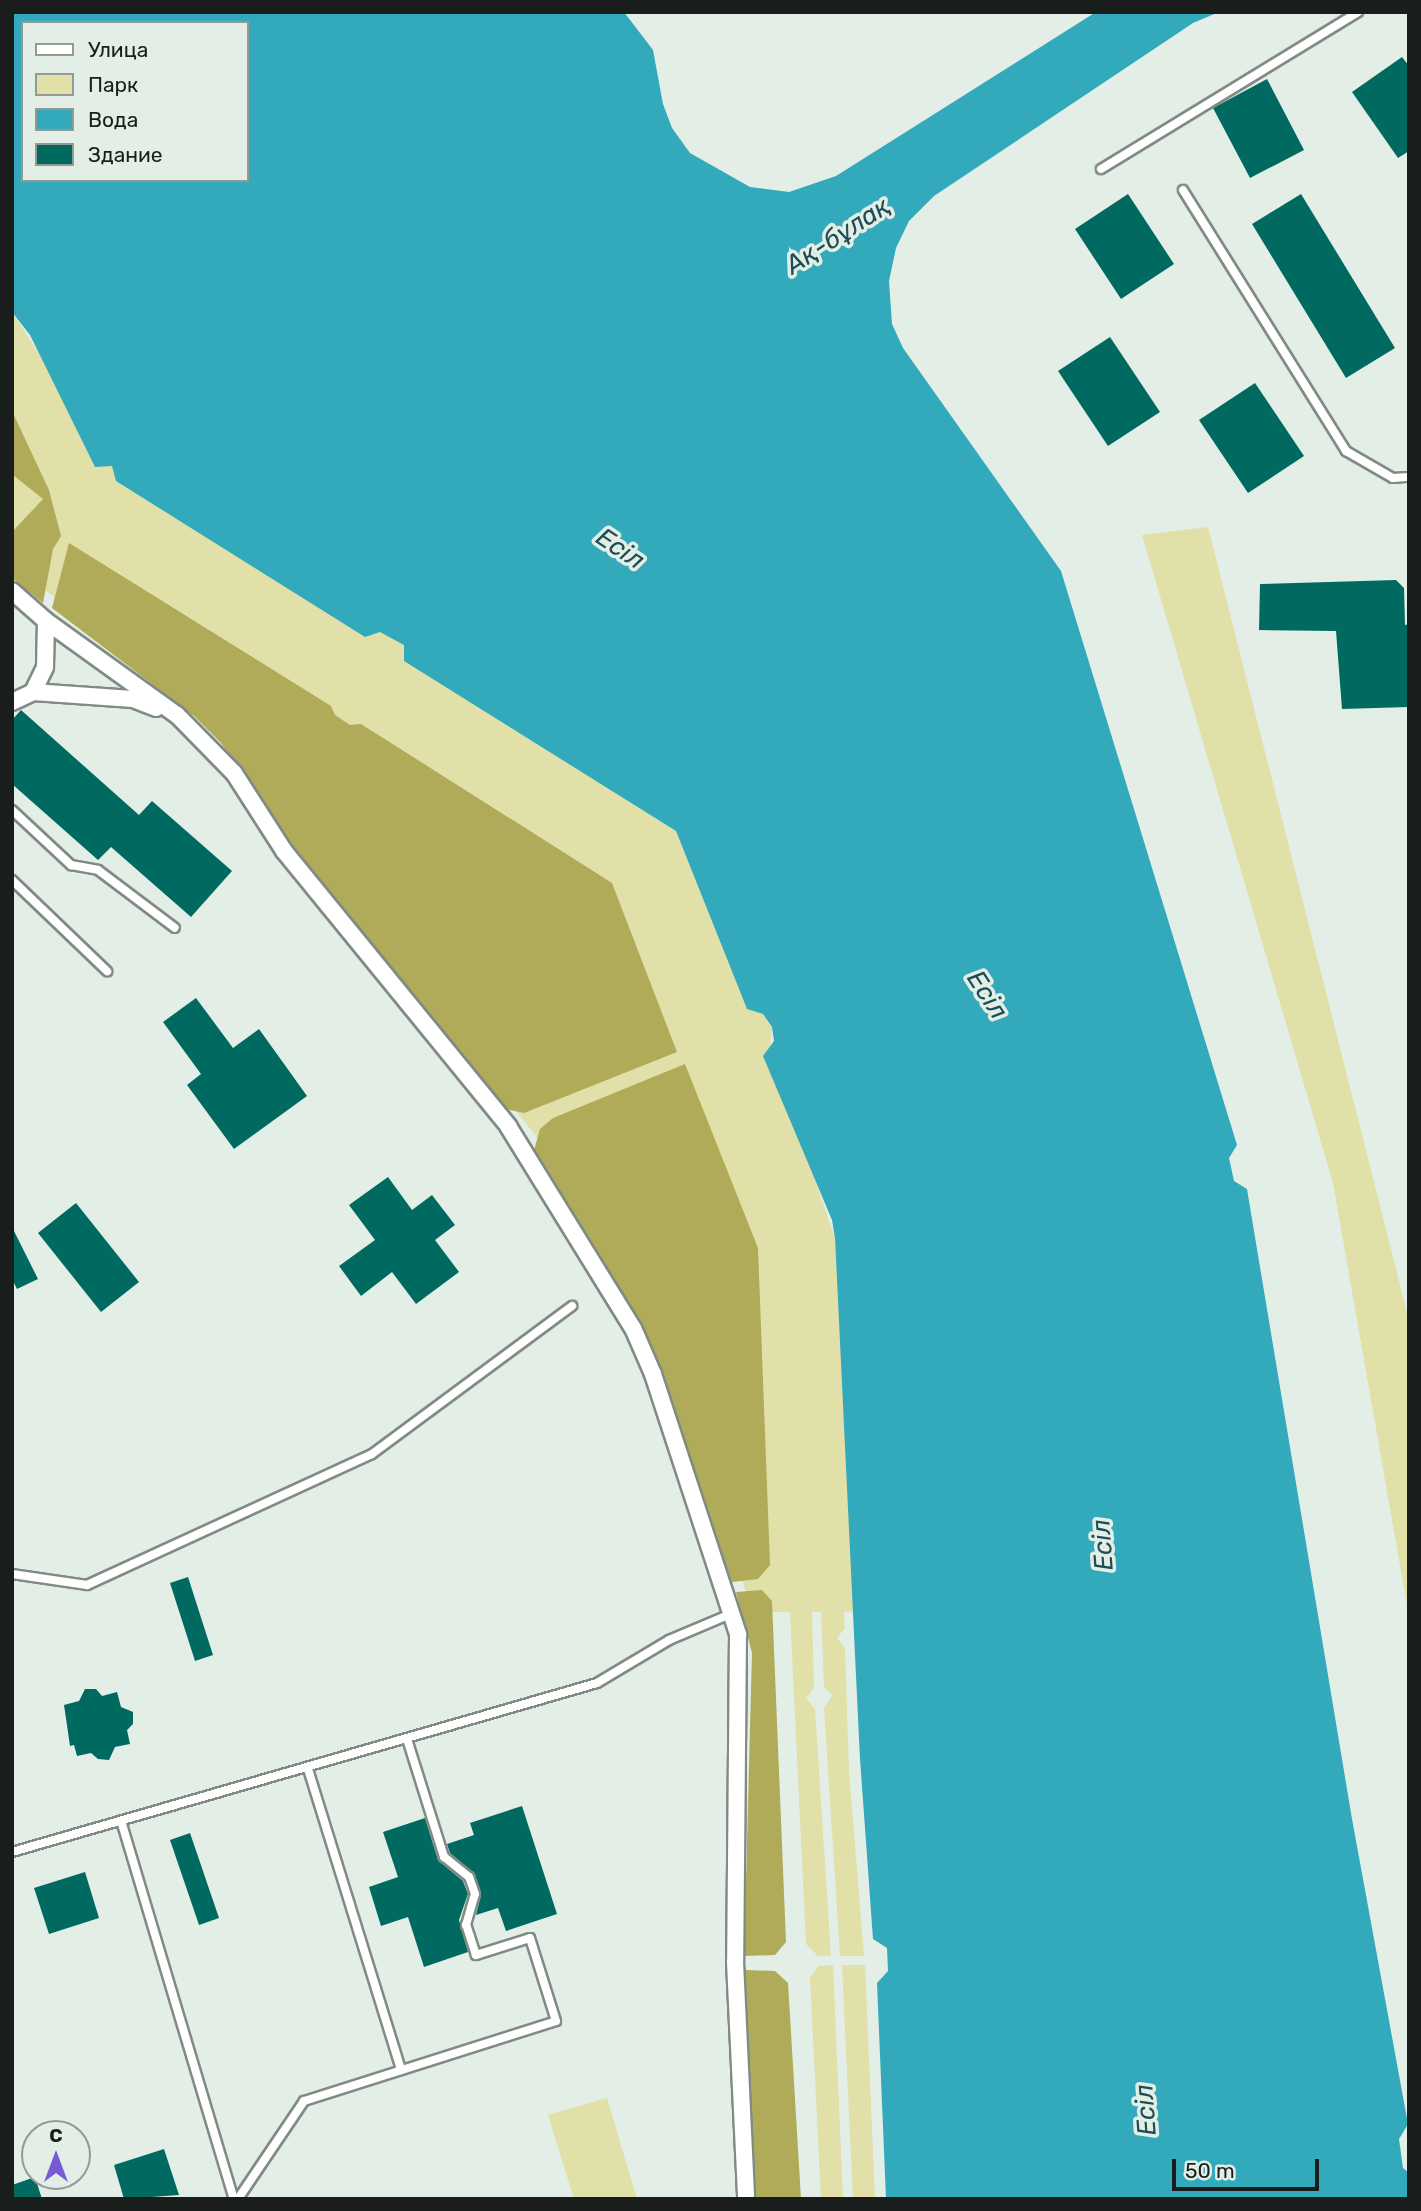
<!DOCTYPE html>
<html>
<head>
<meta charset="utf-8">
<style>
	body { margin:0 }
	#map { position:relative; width:1421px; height:2211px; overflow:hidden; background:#e2eee6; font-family:Rubik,sans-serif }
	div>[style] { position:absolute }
	.green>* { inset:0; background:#e2e0a9 }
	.forest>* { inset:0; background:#afab59 }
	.water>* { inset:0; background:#33a9bc }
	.building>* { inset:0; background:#006a61 }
	.roads { filter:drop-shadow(2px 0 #808b84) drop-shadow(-2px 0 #808b84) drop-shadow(0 2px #808b84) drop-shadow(0 -2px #808b84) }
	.service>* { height:8px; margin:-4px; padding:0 4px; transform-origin:4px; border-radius:4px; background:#fff }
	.minor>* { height:16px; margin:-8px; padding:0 8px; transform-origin:8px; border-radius:8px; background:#fff }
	span { translate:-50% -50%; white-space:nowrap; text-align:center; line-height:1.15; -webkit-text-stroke:7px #e2eee6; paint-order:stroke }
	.water-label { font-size:26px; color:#1d4e56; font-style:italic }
	.frame { position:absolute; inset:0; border:14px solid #191d1b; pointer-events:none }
	.legend { position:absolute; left:21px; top:21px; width:228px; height:161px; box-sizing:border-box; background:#e2eee6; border:2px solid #929a95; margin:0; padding:9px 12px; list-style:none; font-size:21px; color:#191d1b }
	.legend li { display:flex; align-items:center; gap:14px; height:35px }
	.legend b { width:35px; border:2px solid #929a95 }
	.north { position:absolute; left:21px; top:2120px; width:70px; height:70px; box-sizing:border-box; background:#e2eee6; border:2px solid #929a95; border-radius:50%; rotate:0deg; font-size:19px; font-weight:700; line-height:28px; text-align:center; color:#191d1b }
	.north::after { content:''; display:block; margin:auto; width:24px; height:32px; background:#765bd5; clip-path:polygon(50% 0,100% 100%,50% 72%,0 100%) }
	.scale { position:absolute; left:1172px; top:2159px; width:147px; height:32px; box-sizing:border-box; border:4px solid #191d1b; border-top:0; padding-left:9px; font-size:21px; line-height:24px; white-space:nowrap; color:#191d1b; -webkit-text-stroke:5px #e2eee6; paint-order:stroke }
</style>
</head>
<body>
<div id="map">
	<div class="green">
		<div style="clip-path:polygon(12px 312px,112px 466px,404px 645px,405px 661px,676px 831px,747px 1009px,763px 1014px,772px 1027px,770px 1049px,835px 1238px,855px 1611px,844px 1612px,845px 1628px,837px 1638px,845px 1648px,849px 1771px,864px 1956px,840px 1956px,824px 1708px,833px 1695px,824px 1687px,821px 1612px,812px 1612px,814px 1688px,806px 1698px,815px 1709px,831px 1956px,818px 1956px,806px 1944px,790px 1612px,752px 1612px,708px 1466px,658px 1339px,564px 1171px,172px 682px,12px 566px)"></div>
		<div style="clip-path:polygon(1208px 527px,1409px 1320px,1409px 1617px,1333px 1183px,1142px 535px)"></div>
		<div style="clip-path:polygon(833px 1965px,843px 2199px,821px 2199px,810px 1977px,819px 1966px)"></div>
		<div style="clip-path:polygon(842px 1965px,865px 1965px,875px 2199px,853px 2199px)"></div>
		<div style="clip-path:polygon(607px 2098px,637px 2199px,574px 2199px,548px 2115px)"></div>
	</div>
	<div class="forest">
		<div style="clip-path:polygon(12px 411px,49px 490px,61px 536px,53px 549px,43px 603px,12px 578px,12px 532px,43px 499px,13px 475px)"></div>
		<div style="clip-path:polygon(69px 543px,331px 706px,335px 715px,350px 725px,361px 724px,612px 883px,677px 1052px,524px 1113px,501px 1108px,302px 860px,221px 743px,194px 716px,52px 608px)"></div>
		<div style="clip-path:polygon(685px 1064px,758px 1248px,770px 1565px,758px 1579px,732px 1582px,651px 1348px,600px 1255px,533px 1154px,540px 1129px,553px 1118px)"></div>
		<div style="clip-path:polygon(762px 1590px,772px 1601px,786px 1942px,775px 1955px,744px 1956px,752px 1653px,736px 1592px)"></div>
		<div style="clip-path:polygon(745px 1970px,775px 1971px,788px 1983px,801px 2199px,756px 2199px)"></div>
	</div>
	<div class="water">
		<div style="clip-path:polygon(evenodd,12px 12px,624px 12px,653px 50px,663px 104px,672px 128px,690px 153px,750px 187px,789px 192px,836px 176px,1096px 12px,1219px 12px,1193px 23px,934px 196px,909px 221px,896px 248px,889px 281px,892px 324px,903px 348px,1061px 571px,1237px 1145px,1229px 1158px,1234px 1181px,1247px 1189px,1352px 1819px,1408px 2124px,1399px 2139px,1403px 2168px,1409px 2173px,1409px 2199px,886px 2199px,877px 1983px,888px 1971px,887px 1948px,873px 1939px,860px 1759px,835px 1238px,832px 1220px,763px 1056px,774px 1041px,772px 1027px,763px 1014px,747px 1009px,676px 831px,404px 661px,404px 645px,380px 632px,365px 637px,116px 481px,112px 466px,95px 467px,30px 335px,12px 312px,12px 12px,23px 23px,247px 23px,247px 180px,23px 180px,23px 23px)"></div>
	</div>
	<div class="building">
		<div style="clip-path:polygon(1402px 57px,1409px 66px,1409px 151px,1398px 158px,1352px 92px)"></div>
		<div style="clip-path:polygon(1267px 79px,1304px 150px,1250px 178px,1213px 108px)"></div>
		<div style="clip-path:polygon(1128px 194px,1174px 264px,1121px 299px,1075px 229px)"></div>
		<div style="clip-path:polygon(1301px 194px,1395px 348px,1346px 378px,1252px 224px)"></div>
		<div style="clip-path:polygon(1110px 337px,1160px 412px,1108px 446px,1058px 371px)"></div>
		<div style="clip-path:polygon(1255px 383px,1304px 456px,1248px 493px,1199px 420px)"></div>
		<div style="clip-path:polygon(1396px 580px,1404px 588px,1405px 625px,1409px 624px,1409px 707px,1342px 709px,1336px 631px,1259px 630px,1260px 584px)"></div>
		<div style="clip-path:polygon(21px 710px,139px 815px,152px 801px,232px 871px,191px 917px,111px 847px,98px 860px,12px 784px,12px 720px)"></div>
		<div style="clip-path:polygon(196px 998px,233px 1048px,259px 1029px,307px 1096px,234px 1149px,187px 1085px,201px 1074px,163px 1022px)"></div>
		<div style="clip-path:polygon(388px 1177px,412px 1210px,432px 1195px,455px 1225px,435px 1240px,459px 1272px,416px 1304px,392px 1272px,361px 1296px,339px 1266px,375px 1240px,349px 1205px)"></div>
		<div style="clip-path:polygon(76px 1203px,139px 1282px,101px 1312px,38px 1233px)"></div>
		<div style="clip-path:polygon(12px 1227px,38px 1279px,17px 1289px,12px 1279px)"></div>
		<div style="clip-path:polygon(188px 1577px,213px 1655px,195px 1661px,170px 1583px)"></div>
		<div style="clip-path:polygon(85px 1689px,96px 1689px,102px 1696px,117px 1692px,121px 1707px,133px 1712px,133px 1724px,127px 1730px,130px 1744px,115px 1747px,109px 1760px,98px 1759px,91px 1753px,77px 1756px,74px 1745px,70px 1746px,64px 1705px,79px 1701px)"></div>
		<div style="clip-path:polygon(522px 1806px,557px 1914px,506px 1931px,498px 1908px,476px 1915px,481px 1895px,475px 1875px,450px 1853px,447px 1844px,474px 1835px,470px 1823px)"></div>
		<div style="clip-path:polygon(425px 1818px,438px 1860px,463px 1881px,468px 1894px,459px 1920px,468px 1952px,424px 1967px,408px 1917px,381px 1926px,369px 1887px,398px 1877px,383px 1832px)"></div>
		<div style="clip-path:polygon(190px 1833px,219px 1918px,199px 1925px,170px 1840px)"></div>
		<div style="clip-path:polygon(85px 1872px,99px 1918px,49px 1934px,34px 1888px)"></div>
		<div style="clip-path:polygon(164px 2149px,179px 2195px,124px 2199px,114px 2165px)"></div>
		<div style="clip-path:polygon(35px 2177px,42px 2199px,12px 2199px,12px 2185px)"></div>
	</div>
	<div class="roads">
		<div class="service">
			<div style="left:1101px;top:169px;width:301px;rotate:-31.4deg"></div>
			<div style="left:1183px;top:190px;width:308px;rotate:58deg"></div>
			<div style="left:1346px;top:451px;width:54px;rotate:29.9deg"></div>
			<div style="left:1393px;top:478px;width:16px;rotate:-4deg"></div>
			<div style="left:12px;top:810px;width:81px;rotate:43deg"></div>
			<div style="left:71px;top:865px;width:27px;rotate:10deg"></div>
			<div style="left:98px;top:870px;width:96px;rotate:37deg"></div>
			<div style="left:12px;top:880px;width:132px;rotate:43.8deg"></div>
			<div style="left:12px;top:1574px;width:76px;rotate:8.3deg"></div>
			<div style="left:87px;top:1585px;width:314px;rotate:-24.7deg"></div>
			<div style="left:372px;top:1454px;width:249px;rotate:-36.5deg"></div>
			<div style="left:308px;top:1769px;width:315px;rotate:72.8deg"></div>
			<div style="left:122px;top:1824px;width:391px;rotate:73.4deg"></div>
			<div style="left:12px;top:1852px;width:609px;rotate:-16.11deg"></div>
			<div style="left:597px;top:1683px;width:84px;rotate:-30.8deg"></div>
			<div style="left:669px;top:1640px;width:69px;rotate:-22.9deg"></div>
			<div style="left:238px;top:2199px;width:118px;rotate:-56deg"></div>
			<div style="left:304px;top:2101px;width:264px;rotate:-17.6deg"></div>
			<div style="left:556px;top:2021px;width:87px;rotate:-107.4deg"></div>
			<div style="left:530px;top:1938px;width:57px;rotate:162.5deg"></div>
			<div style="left:476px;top:1955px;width:32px;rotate:-108deg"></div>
			<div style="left:466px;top:1925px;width:32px;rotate:-74deg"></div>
			<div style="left:475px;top:1894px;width:18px;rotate:-109deg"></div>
			<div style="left:469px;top:1877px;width:32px;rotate:-141deg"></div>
			<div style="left:444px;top:1857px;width:124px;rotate:-107.4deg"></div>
		</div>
		<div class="minor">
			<div style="left:12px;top:591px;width:45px;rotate:41.4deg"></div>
			<div style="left:46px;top:621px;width:161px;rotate:35.7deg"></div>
			<div style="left:177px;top:715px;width:81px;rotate:45.5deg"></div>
			<div style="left:234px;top:773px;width:93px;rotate:57.3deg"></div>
			<div style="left:284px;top:851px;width:355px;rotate:50.8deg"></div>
			<div style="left:508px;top:1126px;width:238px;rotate:58.3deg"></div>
			<div style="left:633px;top:1328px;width:50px;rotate:66.5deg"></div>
			<div style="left:653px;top:1374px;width:274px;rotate:71.9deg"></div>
			<div style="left:738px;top:1634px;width:328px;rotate:90.5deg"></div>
			<div style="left:735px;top:1962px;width:237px;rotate:87.3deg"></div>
			<div style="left:33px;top:692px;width:28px;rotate:-64deg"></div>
			<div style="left:45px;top:667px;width:46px;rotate:-88.8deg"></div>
			<div style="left:12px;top:702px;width:23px;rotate:-25deg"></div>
			<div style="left:33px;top:692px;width:100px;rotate:4deg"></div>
			<div style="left:133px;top:699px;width:25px;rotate:21deg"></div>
		</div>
	</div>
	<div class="water-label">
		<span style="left:838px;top:236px;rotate:-33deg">Ақ-бұлақ</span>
		<span style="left:620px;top:549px;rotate:34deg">Есіл</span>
		<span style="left:987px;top:995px;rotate:57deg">Есіл</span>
		<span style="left:1103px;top:1545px;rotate:-94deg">Есіл</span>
		<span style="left:1146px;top:2110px;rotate:-94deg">Есіл</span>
	</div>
	<div class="frame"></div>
	<ul class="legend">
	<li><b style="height:9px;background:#fff"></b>Улица</li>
	<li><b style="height:19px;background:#e2e0a9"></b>Парк</li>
	<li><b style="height:19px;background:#33a9bc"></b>Вода</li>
	<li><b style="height:19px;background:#006a61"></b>Здание</li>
	</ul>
	<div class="north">С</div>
	<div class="scale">50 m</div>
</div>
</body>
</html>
